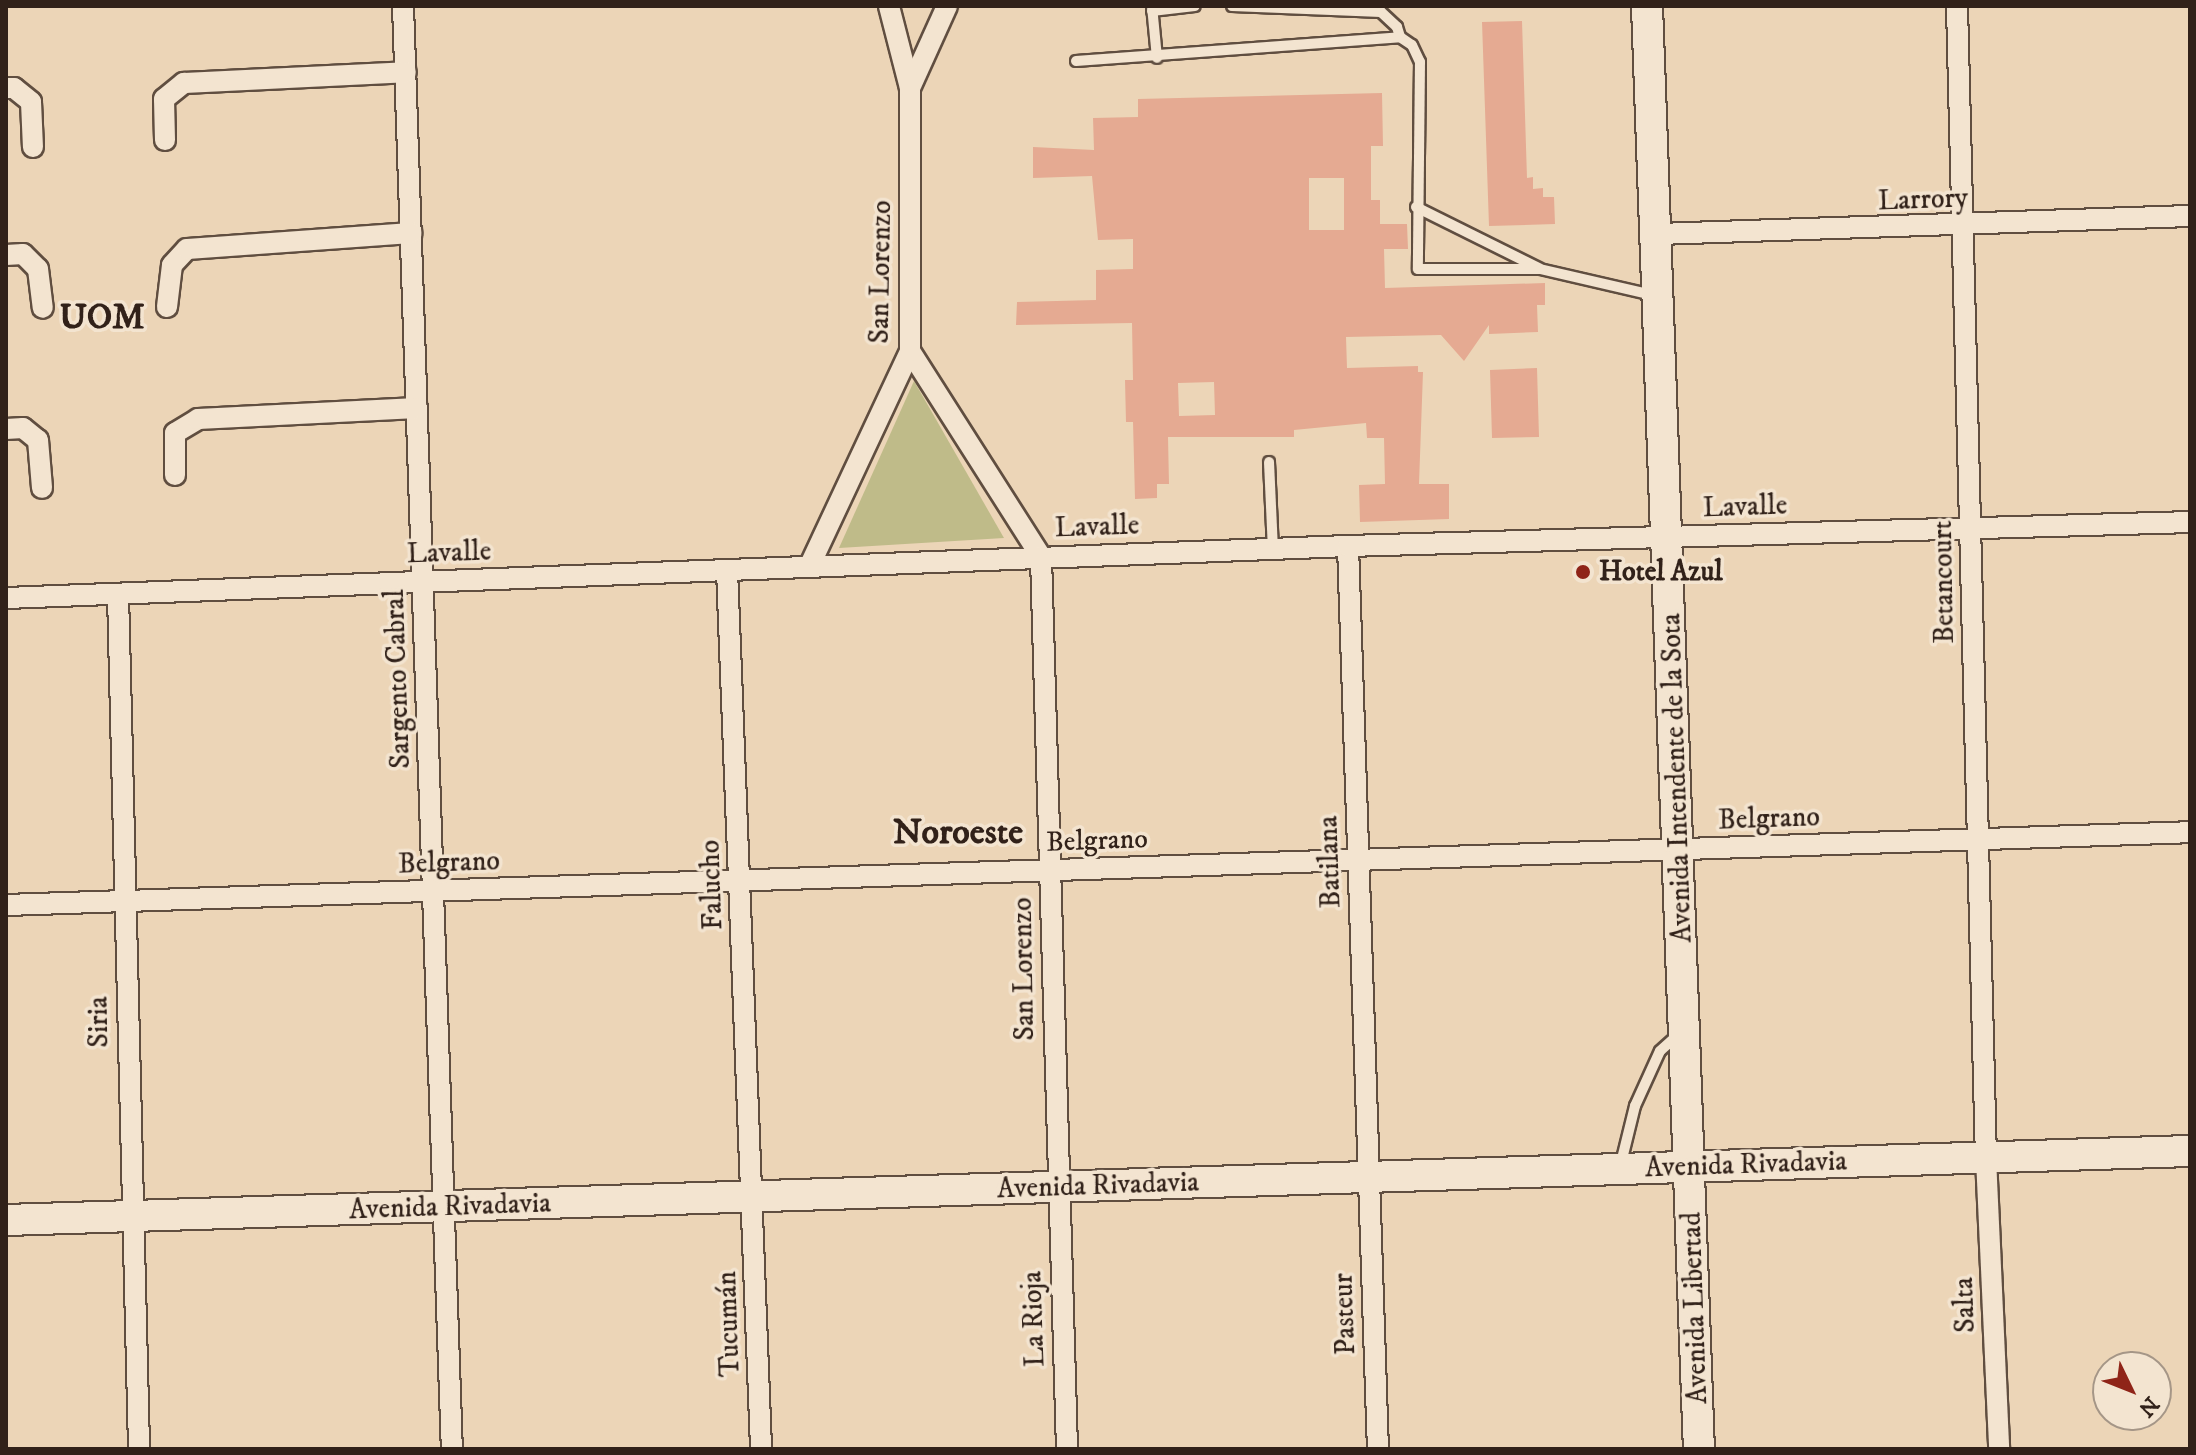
<!DOCTYPE html>
<html>
<head>
<meta charset="utf-8">
<style>
	body { margin:0 }
	#map { position:relative; width:2196px; height:1455px; overflow:hidden; background:#ecd5b7; font-family:"IM FELL DW Pica",serif }
	div>[style] { position:absolute }
	.green>* { inset:0; background:#bfbb89 }
	.building>* { inset:0; background:#e5aa92 }
	.roads { filter:drop-shadow(2px 0 #604e40) drop-shadow(-2px 0 #604e40) drop-shadow(0 2px #604e40) drop-shadow(0 -2px #604e40) }
	.service>* { height:10px; margin:-5px; padding:0 5px; transform-origin:5px; border-radius:5px; background:#f3e4d0 }
	.minor>* { height:20px; margin:-10px; padding:0 10px; transform-origin:10px; border-radius:10px; background:#f3e4d0 }
	.secondary>* { height:30px; margin:-15px; padding:0 15px; transform-origin:15px; border-radius:15px; background:#f3e4d0 }
	.dots>* { width:22px; height:22px; translate:-50% -50%; box-sizing:border-box; border:4px solid #f3e4d0; border-radius:50% }
	span { translate:-50% -50%; white-space:nowrap; text-align:center; line-height:1.15; -webkit-text-stroke:7px #f3e4d0; paint-order:stroke }
	.street-label { font-size:28px; color:#312119 }
	.poi-label { font-size:28px; color:#312119; font-weight:700 }
	.left { translate:0 -50%; text-align:left }
	.district-label { font-size:36px; color:#312119; font-weight:700 }
	.frame { position:absolute; inset:0; border:8px solid #312119; pointer-events:none }
	.north { position:absolute; left:2092px; top:1351px; width:80px; height:80px; box-sizing:border-box; background:#f3e4d0; border:2px solid #a59687; border-radius:50%; rotate:133deg; font-size:22px; font-weight:700; line-height:32px; text-align:center; color:#312119 }
	.north::after { content:''; display:block; margin:auto; width:28px; height:36px; background:#8f2418; clip-path:polygon(50% 0,100% 100%,50% 72%,0 100%) }
</style>
</head>
<body>
<div id="map">
	<div class="green">
		<div style="clip-path:polygon(914px 381px,1004px 538px,839px 548px)"></div>
	</div>
	<div class="building">
		<div style="clip-path:polygon(1522px 21px,1527px 178px,1533px 177px,1533px 189px,1543px 188px,1543px 197px,1554px 197px,1555px 224px,1489px 226px,1482px 22px)"></div>
		<div style="clip-path:polygon(evenodd,1382px 93px,1383px 146px,1371px 146px,1371px 200px,1380px 200px,1380px 224px,1407px 224px,1408px 249px,1384px 249px,1385px 288px,1545px 283px,1545px 305px,1537px 305px,1538px 332px,1489px 334px,1489px 325px,1464px 361px,1441px 335px,1346px 337px,1347px 368px,1418px 366px,1418px 372px,1423px 372px,1419px 484px,1449px 484px,1449px 519px,1360px 522px,1359px 485px,1385px 484px,1384px 438px,1367px 438px,1366px 423px,1294px 430px,1294px 437px,1168px 437px,1169px 484px,1157px 484px,1157px 498px,1135px 499px,1133px 422px,1126px 422px,1125px 380px,1133px 380px,1132px 323px,1016px 325px,1017px 302px,1096px 300px,1096px 270px,1133px 269px,1133px 239px,1098px 240px,1092px 176px,1033px 178px,1033px 147px,1094px 150px,1093px 118px,1138px 117px,1138px 99px,1382px 93px,1309px 178px,1344px 178px,1344px 230px,1309px 230px,1309px 178px,1382px 93px,1214px 382px,1215px 415px,1179px 416px,1178px 383px,1214px 382px)"></div>
		<div style="clip-path:polygon(1537px 368px,1539px 437px,1492px 438px,1490px 370px)"></div>
	</div>
	<div class="roads">
		<div class="service">
			<div style="left:1152px;top:6px;width:52px;rotate:84.5deg"></div>
			<div style="left:1232px;top:6px;width:149px;rotate:2.3deg"></div>
			<div style="left:1381px;top:12px;width:22px;rotate:43deg"></div>
			<div style="left:1397px;top:27px;width:10px;rotate:73deg"></div>
			<div style="left:1152px;top:11px;width:43px;rotate:-6.6deg"></div>
			<div style="left:1076px;top:61px;width:325px;rotate:-4.2deg"></div>
			<div style="left:1400px;top:37px;width:14px;rotate:34deg"></div>
			<div style="left:1412px;top:45px;width:19px;rotate:65deg"></div>
			<div style="left:1420px;top:62px;width:207px;rotate:90.6deg"></div>
			<div style="left:1418px;top:269px;width:122px"></div>
			<div style="left:1540px;top:269px;width:116px;rotate:13deg"></div>
			<div style="left:1416px;top:207px;width:137px;rotate:26.4deg"></div>
			<div style="left:1269px;top:462px;width:87px;rotate:87.4deg"></div>
			<div style="left:1620px;top:1167px;width:63px;rotate:-76.2deg"></div>
			<div style="left:1635px;top:1106px;width:60px;rotate:-65.6deg"></div>
			<div style="left:1660px;top:1051px;width:24px;rotate:-42deg"></div>
		</div>
		<div class="minor">
			<div style="left:403px;top:6px;width:1444px;rotate:88.06deg"></div>
			<div style="left:1957px;top:6px;width:1152px;rotate:88.56deg"></div>
			<div style="left:1986px;top:1158px;width:291px;rotate:87.4deg"></div>
			<div style="left:6px;top:88px;width:8px"></div>
			<div style="left:14px;top:88px;width:22px;rotate:39deg"></div>
			<div style="left:31px;top:102px;width:45px;rotate:87.5deg"></div>
			<div style="left:910px;top:88px;width:90px;rotate:-65.7deg"></div>
			<div style="left:165px;top:140px;width:41px;rotate:-91.4deg"></div>
			<div style="left:164px;top:99px;width:26px;rotate:-39deg"></div>
			<div style="left:184px;top:83px;width:222px;rotate:-2.8deg"></div>
			<div style="left:1658px;top:234px;width:532px;rotate:-1.94deg"></div>
			<div style="left:6px;top:255px;width:17px;rotate:-3deg"></div>
			<div style="left:23px;top:254px;width:21px;rotate:45deg"></div>
			<div style="left:38px;top:269px;width:39px;rotate:83deg"></div>
			<div style="left:167px;top:307px;width:42px;rotate:-83.2deg"></div>
			<div style="left:172px;top:265px;width:22px;rotate:-47deg"></div>
			<div style="left:187px;top:249px;width:225px;rotate:-4.1deg"></div>
			<div style="left:910px;top:351px;width:244px;rotate:57.5deg"></div>
			<div style="left:1041px;top:557px;width:892px;rotate:88.33deg"></div>
			<div style="left:6px;top:429px;width:17px;rotate:-3deg"></div>
			<div style="left:23px;top:428px;width:19px;rotate:39deg"></div>
			<div style="left:38px;top:440px;width:48px;rotate:85.2deg"></div>
			<div style="left:175px;top:475px;width:42px;rotate:-90deg"></div>
			<div style="left:175px;top:433px;width:27px;rotate:-31deg"></div>
			<div style="left:198px;top:419px;width:219px;rotate:-2.9deg"></div>
			<div style="left:1348px;top:546px;width:903px;rotate:88.1deg"></div>
			<div style="left:809px;top:567px;width:238px;rotate:-64.9deg"></div>
			<div style="left:910px;top:351px;width:263px;rotate:-90deg"></div>
			<div style="left:910px;top:88px;width:85px;rotate:-104.4deg"></div>
			<div style="left:727px;top:570px;width:880px;rotate:87.78deg"></div>
			<div style="left:118px;top:594px;width:855px;rotate:88.59deg"></div>
			<div style="left:6px;top:598px;width:1343px;rotate:-2.22deg"></div>
			<div style="left:1348px;top:546px;width:842px;rotate:-1.63deg"></div>
			<div style="left:6px;top:905px;width:2185px;rotate:-1.91deg"></div>
		</div>
		<div class="secondary">
			<div style="left:1647px;top:6px;width:1444px;rotate:87.94deg"></div>
			<div style="left:6px;top:1220px;width:2185px;rotate:-1.81deg"></div>
		</div>
	</div>
	<div class="dots">
		<div style="left:1583px;top:572px;background:#8f2418"></div>
	</div>
	<div class="street-label">
		<span style="left:1923px;top:200px;rotate:-2deg">Larrory</span>
		<span style="left:881px;top:272px;rotate:-89deg">San Lorenzo</span>
		<span style="left:1745px;top:507px;rotate:-2deg">Lavalle</span>
		<span style="left:1097px;top:527px;rotate:-2deg">Lavalle</span>
		<span style="left:449px;top:553px;rotate:-2deg">Lavalle</span>
		<span style="left:1944px;top:582px;rotate:-91deg">Betancourt</span>
		<span style="left:398px;top:679px;rotate:-92deg">Sargento Cabral</span>
		<span style="left:1677px;top:778px;rotate:-92deg">Avenida Intendente de la Sota</span>
		<span style="left:1769px;top:819px;rotate:-2deg">Belgrano</span>
		<span style="left:1097px;top:841px;rotate:-2deg">Belgrano</span>
		<span style="left:1330px;top:862px;rotate:-92deg">Batilana</span>
		<span style="left:449px;top:863px;rotate:-2deg">Belgrano</span>
		<span style="left:712px;top:885px;rotate:-92deg">Falucho</span>
		<span style="left:1024px;top:969px;rotate:-91deg">San Lorenzo</span>
		<span style="left:99px;top:1022px;rotate:-91deg">Siria</span>
		<span style="left:1746px;top:1165px;rotate:-2deg">Avenida Rivadavia</span>
		<span style="left:1098px;top:1186px;rotate:-2deg">Avenida Rivadavia</span>
		<span style="left:450px;top:1207px;rotate:-2deg">Avenida Rivadavia</span>
		<span style="left:1965px;top:1305px;rotate:-92deg">Salta</span>
		<span style="left:1695px;top:1308px;rotate:-92deg">Avenida Libertad</span>
		<span style="left:1345px;top:1314px;rotate:-92deg">Pasteur</span>
		<span style="left:1034px;top:1319px;rotate:-92deg">La Rioja</span>
		<span style="left:729px;top:1324px;rotate:-92deg">Tucumán</span>
	</div>
	<div class="poi-label">
		<span class="left" style="left:1599px;top:572px">Hotel Azul</span>
	</div>
	<div class="district-label">
		<span style="left:102px;top:318px">UOM</span>
		<span style="left:958px;top:833px">Noroeste</span>
	</div>
	<div class="frame"></div>
	<div class="north">N</div>
</div>
</body>
</html>
